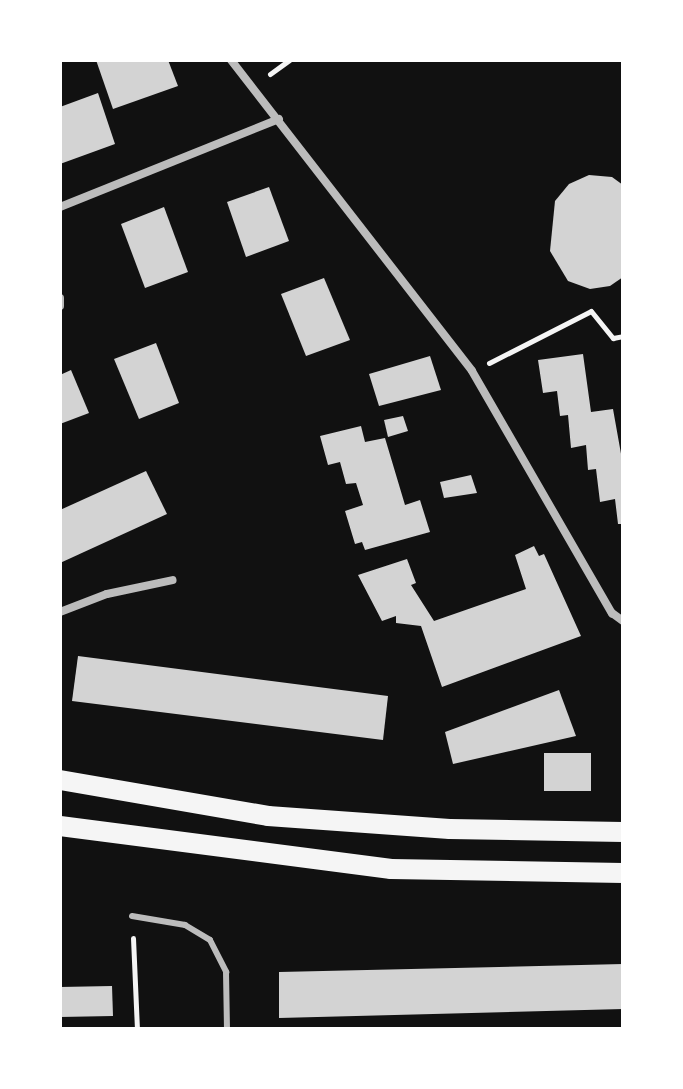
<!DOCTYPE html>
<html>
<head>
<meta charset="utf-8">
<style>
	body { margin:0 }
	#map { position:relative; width:683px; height:1089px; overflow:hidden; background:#111; font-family:"Golos Text",sans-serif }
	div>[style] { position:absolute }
	.building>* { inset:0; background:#d3d3d3 }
	.path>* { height:5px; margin:-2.5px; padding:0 2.5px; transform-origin:2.5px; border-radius:2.5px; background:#f5f5f5 }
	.service>* { height:6px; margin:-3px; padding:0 3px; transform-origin:3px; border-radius:3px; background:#bcbcbc }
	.minor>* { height:8px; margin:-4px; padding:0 4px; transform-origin:4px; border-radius:4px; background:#bcbcbc }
	.primary>* { height:20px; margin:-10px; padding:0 10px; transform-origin:10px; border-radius:10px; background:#f5f5f5 }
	span { translate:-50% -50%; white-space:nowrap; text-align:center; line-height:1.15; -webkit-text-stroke:7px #fff; paint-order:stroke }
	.frame { position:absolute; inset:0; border:62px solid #fff; pointer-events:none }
</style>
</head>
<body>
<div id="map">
	<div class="building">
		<div style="clip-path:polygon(96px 60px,168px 60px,178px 86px,113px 109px)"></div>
		<div style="clip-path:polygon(98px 93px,115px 144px,60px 164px,60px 107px)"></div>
		<div style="clip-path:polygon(589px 175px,612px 177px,623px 185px,623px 277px,610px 286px,590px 289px,568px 281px,550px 251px,555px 201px,569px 184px)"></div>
		<div style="clip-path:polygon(269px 187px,289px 241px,246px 257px,227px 202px)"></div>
		<div style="clip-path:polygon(164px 207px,188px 272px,145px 288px,121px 224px)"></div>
		<div style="clip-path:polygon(324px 278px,350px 340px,306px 356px,281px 294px)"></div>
		<div style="clip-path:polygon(156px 343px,179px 403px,139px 419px,114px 359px)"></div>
		<div style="clip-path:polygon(583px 354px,591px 412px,613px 409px,623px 465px,623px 524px,618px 524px,615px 499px,600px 502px,596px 469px,588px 470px,586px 445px,571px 448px,568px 415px,560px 416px,557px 391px,543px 393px,538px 360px)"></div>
		<div style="clip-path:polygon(430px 356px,441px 390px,379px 406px,369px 374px)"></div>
		<div style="clip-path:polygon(71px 370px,89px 413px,60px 424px,60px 375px)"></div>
		<div style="clip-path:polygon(403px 416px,408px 431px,388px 437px,384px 420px)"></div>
		<div style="clip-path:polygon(361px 426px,365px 442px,385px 438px,405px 505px,420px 500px,430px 532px,365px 550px,362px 542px,355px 544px,345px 511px,363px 505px,356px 483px,346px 484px,340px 462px,328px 465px,320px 436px)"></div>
		<div style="clip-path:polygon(146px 471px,167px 514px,60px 563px,60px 510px)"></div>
		<div style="clip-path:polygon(471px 475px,477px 493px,444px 498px,440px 482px)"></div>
		<div style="clip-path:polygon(534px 546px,539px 556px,544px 554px,581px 636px,442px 687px,421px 626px,396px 623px,396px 616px,382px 621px,358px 575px,407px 559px,416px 583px,411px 585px,434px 621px,526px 589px,515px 555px)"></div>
		<div style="clip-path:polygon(78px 656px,388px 696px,383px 740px,72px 701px)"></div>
		<div style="clip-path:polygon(559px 690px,576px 736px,453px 764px,445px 732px)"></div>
		<div style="clip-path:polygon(544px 753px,591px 753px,591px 791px,544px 791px)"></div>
		<div style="clip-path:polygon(623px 964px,623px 1009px,279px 1018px,279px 972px)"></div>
		<div style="clip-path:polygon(112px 986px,113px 1016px,60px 1017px,60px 987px)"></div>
	</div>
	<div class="path">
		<div style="left:270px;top:74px;width:24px;rotate:-36deg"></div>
		<div style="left:489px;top:363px;width:114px;rotate:-27deg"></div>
		<div style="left:591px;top:311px;width:35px;rotate:51deg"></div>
		<div style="left:613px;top:338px;width:10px;rotate:-11deg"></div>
		<div style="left:133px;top:938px;width:91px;rotate:87.5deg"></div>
	</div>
	<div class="service">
		<div style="left:132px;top:916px;width:54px;rotate:9.6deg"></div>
		<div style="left:185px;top:925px;width:29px;rotate:31deg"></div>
		<div style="left:210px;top:940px;width:36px;rotate:63deg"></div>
		<div style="left:226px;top:972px;width:57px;rotate:89deg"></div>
	</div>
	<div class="minor">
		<div style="left:231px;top:60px;width:393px;rotate:52.2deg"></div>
		<div style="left:472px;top:371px;width:280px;rotate:60deg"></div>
		<div style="left:612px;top:613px;width:14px;rotate:36deg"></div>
		<div style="left:60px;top:207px;width:236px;rotate:-21.9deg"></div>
		<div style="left:60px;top:298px;width:8px;rotate:90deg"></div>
		<div style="left:60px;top:612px;width:50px;rotate:-21deg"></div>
		<div style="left:107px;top:594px;width:67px;rotate:-12deg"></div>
	</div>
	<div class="primary">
		<div style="left:60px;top:780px;width:211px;rotate:9.8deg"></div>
		<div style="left:268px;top:816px;width:182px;rotate:4.1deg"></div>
		<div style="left:450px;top:829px;width:173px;rotate:1deg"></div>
		<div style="left:60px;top:826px;width:334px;rotate:7.4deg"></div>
		<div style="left:391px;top:869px;width:232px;rotate:1deg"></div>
	</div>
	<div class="frame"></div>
</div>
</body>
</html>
